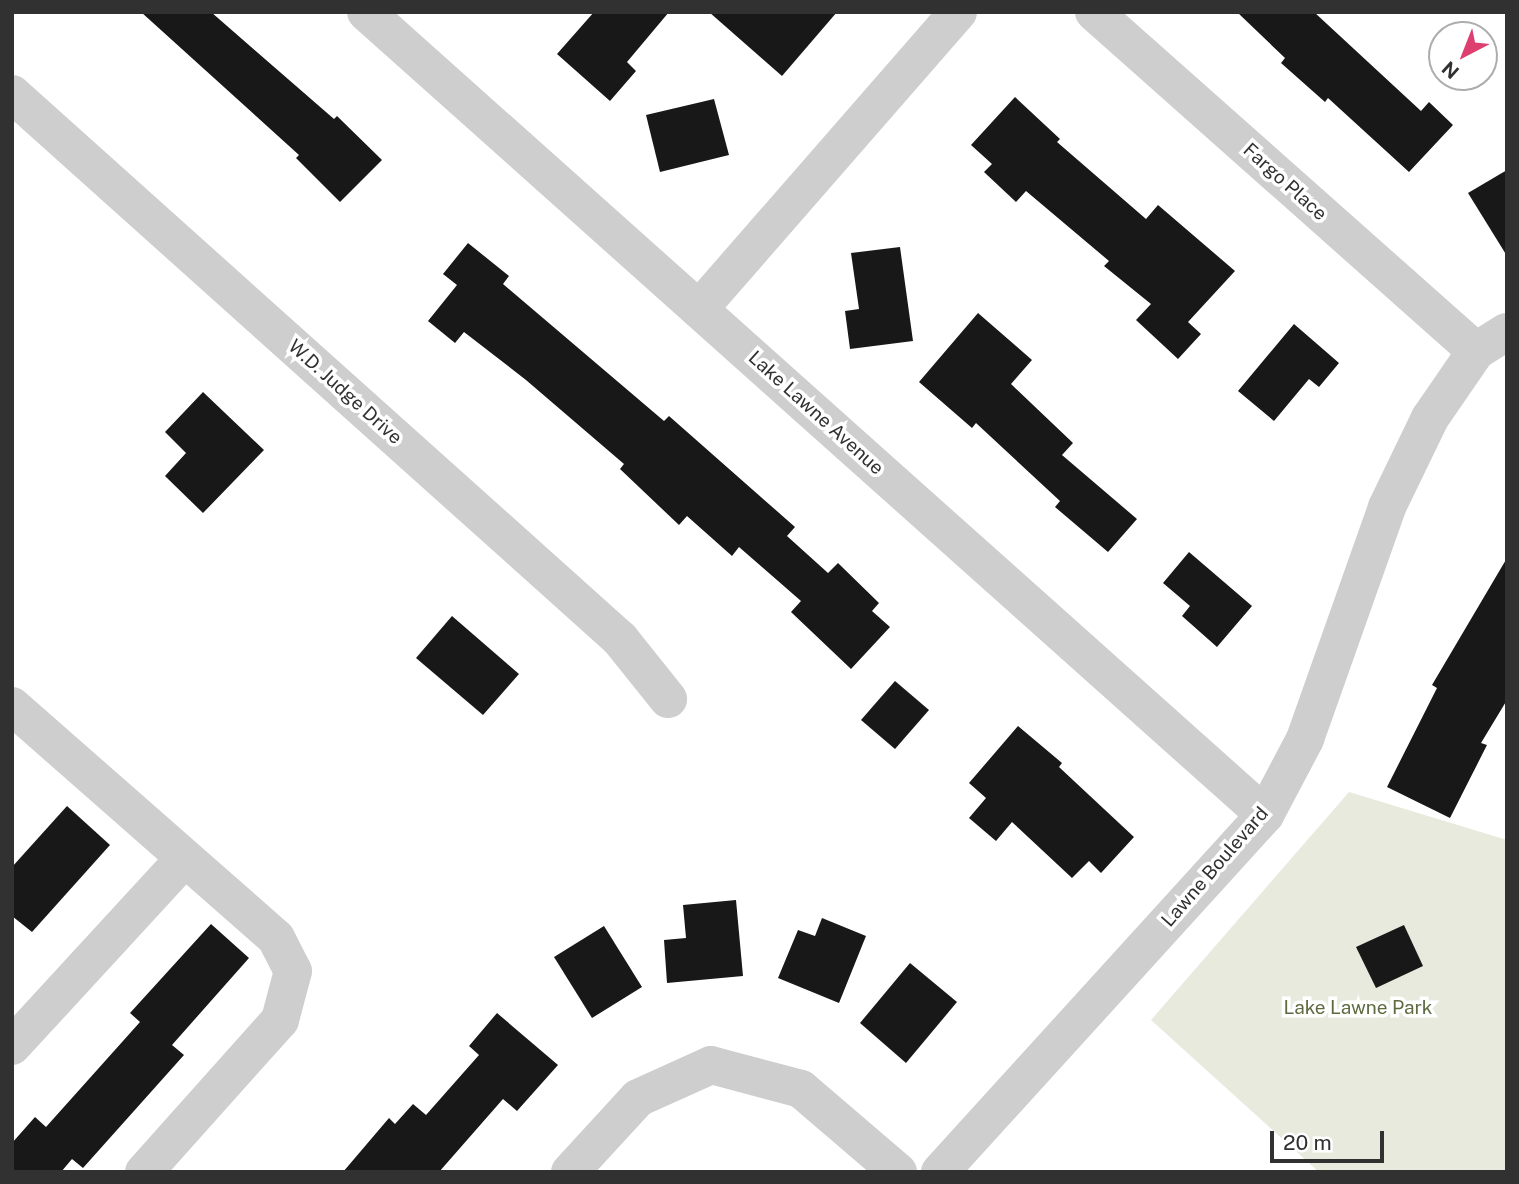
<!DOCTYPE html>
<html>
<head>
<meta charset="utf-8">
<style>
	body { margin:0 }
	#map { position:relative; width:1519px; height:1184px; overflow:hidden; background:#fff; font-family:"Public Sans",sans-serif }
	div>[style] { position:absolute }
	.green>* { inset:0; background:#e7eadd }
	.building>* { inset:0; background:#181818 }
	.minor>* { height:38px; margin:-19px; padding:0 19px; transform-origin:19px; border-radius:19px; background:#cecece }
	span { translate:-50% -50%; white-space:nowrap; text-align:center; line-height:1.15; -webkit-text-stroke:7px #fff; paint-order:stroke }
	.street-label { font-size:19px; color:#313131 }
	.park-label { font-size:19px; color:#5e6b40 }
	.frame { position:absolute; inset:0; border:14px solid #313131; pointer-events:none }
	.north { position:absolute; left:1428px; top:21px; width:70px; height:70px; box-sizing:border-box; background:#fff; border:2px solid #adadad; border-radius:50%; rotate:222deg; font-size:19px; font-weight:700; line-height:28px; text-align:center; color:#313131 }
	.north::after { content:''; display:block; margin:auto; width:24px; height:32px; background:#dc3f70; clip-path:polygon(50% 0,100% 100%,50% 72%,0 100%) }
	.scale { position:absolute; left:1270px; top:1131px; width:114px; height:32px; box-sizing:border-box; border:4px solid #313131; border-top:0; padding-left:9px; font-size:21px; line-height:24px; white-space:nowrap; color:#313131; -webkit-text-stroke:5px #fff; paint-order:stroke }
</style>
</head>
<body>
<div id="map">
	<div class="green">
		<div style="clip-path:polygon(1349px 792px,1507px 840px,1507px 1172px,1319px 1172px,1151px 1020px)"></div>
	</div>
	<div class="building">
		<div style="clip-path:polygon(141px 12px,211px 12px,334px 119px,337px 116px,382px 160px,340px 202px,296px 158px,299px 155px)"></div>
		<div style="clip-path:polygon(594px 12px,669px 12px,627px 62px,636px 71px,610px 101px,557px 54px)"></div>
		<div style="clip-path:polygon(709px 12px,837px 12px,782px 76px)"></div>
		<div style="clip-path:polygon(1237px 12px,1314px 12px,1421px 111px,1429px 102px,1453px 125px,1409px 172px,1328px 98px,1325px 102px,1281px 63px,1285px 58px)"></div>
		<div style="clip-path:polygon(1015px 97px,1060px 139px,1057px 142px,1146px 219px,1158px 205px,1235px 271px,1188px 322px,1201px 334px,1178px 359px,1136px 320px,1151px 304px,1104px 266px,1109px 261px,1026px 191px,1016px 202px,984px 172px,992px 164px,971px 145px)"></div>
		<div style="clip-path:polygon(714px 99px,729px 155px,660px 172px,646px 115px)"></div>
		<div style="clip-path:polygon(1507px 170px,1507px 256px,1468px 193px)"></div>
		<div style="clip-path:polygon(468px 243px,509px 276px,503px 284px,664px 421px,669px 416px,795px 527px,787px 536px,828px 573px,838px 563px,879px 603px,872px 611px,890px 627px,851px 669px,791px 612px,801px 601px,739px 547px,732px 556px,687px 516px,679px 525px,620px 469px,624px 464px,526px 380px,464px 332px,455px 343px,428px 321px,457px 285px,443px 274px)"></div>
		<div style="clip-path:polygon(900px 247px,913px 341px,850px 349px,845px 311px,859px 309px,851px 253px)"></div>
		<div style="clip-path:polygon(978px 313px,1032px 360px,1011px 384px,1073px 443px,1062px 455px,1137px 519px,1108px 552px,1055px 507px,1060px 501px,976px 423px,972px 428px,919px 382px)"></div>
		<div style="clip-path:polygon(1294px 324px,1339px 363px,1319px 387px,1309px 379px,1274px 421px,1238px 391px)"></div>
		<div style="clip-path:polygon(203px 392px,264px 450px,203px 513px,165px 476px,186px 453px,165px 432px)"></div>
		<div style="clip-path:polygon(1189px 552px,1252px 606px,1217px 647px,1182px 616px,1190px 606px,1163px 583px)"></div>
		<div style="clip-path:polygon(1507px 558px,1507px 700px,1481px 743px,1487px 745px,1450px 818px,1387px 787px,1437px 688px,1432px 685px)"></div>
		<div style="clip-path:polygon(452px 616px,519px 674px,483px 715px,416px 658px)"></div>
		<div style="clip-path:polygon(895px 681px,929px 710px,895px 749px,861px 720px)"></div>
		<div style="clip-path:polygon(1018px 726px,1062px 763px,1059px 767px,1134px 837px,1101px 873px,1089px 861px,1072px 878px,1012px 822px,996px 841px,969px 818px,986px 798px,969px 783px)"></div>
		<div style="clip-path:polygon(67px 806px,110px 845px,32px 932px,12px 916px,12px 867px)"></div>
		<div style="clip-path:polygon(736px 900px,743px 976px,667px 983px,664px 940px,686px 938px,683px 905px)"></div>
		<div style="clip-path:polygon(822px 918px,866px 936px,839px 1003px,778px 978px,798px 930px,815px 936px)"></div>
		<div style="clip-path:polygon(211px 924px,249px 958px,172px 1045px,184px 1055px,83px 1168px,72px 1159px,61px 1172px,12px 1172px,12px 1143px,35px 1117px,46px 1127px,140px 1022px,130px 1013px)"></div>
		<div style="clip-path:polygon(1404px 925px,1423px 966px,1376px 988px,1356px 947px)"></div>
		<div style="clip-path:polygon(604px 926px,642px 987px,592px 1018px,554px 957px)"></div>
		<div style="clip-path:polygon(910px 963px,957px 1002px,906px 1063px,860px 1023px)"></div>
		<div style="clip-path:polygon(497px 1013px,558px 1065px,517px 1111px,503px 1099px,439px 1172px,343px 1172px,389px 1118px,395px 1124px,413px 1104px,426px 1115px,479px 1055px,469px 1046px)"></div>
	</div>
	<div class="minor">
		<div style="left:366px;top:12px;width:1205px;rotate:41.77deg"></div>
		<div style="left:1094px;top:12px;width:511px;rotate:41.59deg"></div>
		<div style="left:12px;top:94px;width:817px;rotate:41.87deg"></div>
		<div style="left:620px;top:639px;width:77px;rotate:51.3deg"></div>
		<div style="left:699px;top:309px;width:394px;rotate:-48.9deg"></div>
		<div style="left:12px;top:706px;width:351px;rotate:41.3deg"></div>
		<div style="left:276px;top:938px;width:37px;rotate:63deg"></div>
		<div style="left:293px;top:971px;width:51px;rotate:104.9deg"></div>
		<div style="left:280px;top:1020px;width:204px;rotate:131.8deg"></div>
		<div style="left:12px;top:1046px;width:255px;rotate:-47.4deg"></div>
		<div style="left:570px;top:1172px;width:100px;rotate:-47.4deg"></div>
		<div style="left:638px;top:1098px;width:80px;rotate:-24.3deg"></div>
		<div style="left:711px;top:1065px;width:93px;rotate:14.9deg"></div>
		<div style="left:801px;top:1089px;width:128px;rotate:40.6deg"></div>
		<div style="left:940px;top:1172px;width:483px;rotate:-47.7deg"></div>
		<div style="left:1265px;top:815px;width:86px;rotate:-62.2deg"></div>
		<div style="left:1305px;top:739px;width:246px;rotate:-70.5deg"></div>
		<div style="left:1387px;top:507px;width:99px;rotate:-64.2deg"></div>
		<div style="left:1430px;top:418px;width:81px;rotate:-55.5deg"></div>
		<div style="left:1476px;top:351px;width:36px;rotate:-32deg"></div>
	</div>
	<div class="street-label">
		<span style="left:1285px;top:182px;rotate:42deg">Fargo Place</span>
		<span style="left:345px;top:392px;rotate:42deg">W.D. Judge Drive</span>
		<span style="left:816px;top:413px;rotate:42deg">Lake Lawne Avenue</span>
		<span style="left:1215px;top:867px;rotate:-49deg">Lawne Boulevard</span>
	</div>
	<div class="park-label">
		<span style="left:1358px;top:1008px">Lake Lawne Park</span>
	</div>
	<div class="frame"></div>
	<div class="north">N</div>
	<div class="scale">20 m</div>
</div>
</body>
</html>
